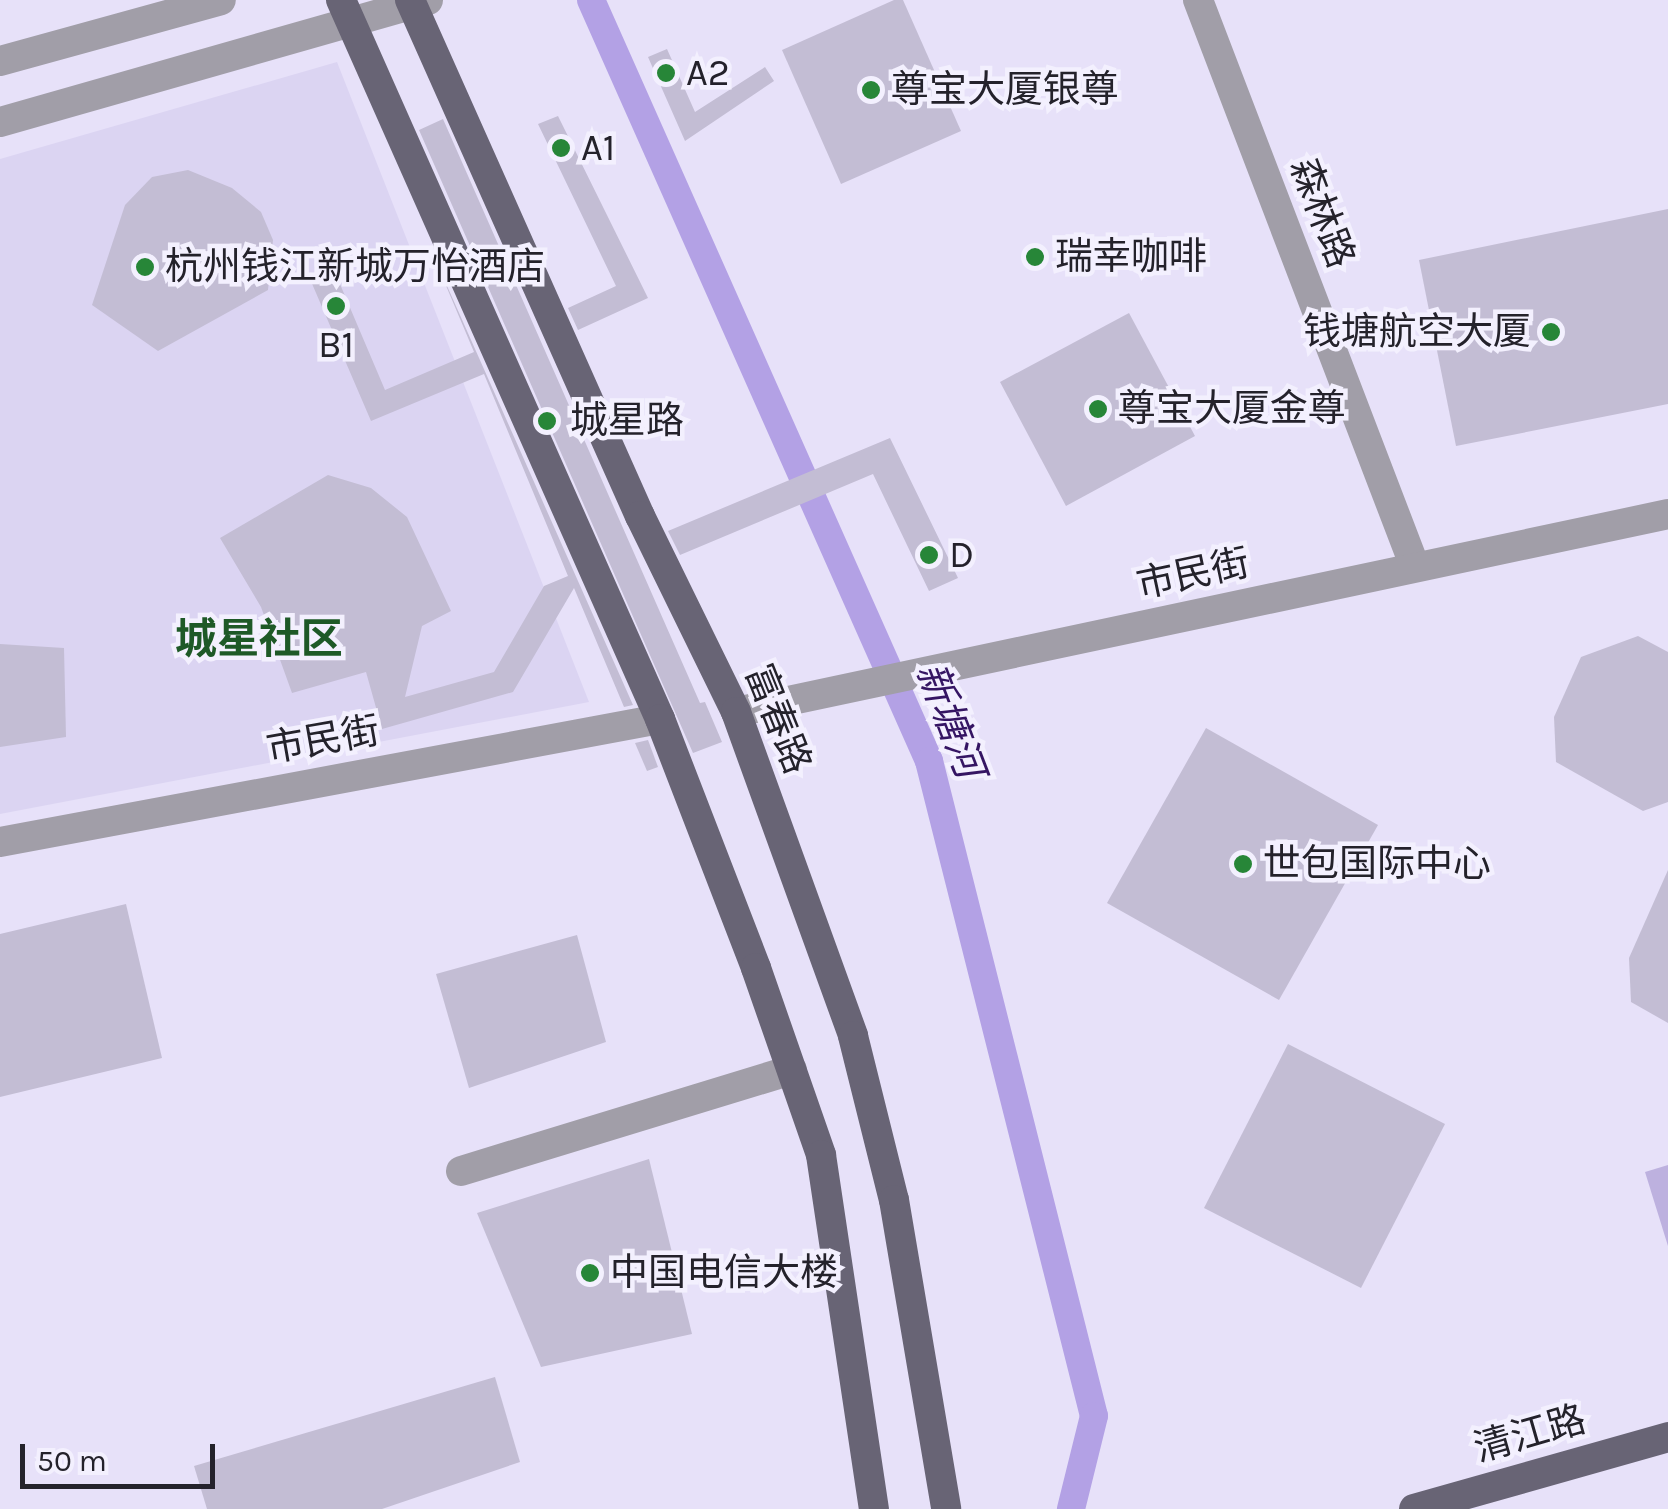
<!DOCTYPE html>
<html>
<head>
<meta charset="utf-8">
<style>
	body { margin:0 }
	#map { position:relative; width:1668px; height:1509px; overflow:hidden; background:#e7e1f9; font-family:Karla,"Noto Sans SC",sans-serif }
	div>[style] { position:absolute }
	.built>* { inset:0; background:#dbd4f2 }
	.green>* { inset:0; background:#bdb1df }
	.canal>* { height:28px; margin:-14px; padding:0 14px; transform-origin:14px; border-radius:14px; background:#b3a1e5 }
	.building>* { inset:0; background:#c3bdd4 }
	.minor>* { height:30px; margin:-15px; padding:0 15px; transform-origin:15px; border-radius:15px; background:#a19ea8 }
	.major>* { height:30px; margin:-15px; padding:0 15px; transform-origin:15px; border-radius:15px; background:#686475 }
	.dots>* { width:28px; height:28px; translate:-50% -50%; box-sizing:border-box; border:5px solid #f3f0fe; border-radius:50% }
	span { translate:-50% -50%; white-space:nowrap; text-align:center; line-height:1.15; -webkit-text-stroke:9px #f3f0fe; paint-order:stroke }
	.poi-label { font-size:38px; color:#24222b }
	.left { translate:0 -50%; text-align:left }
	.right { translate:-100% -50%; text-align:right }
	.street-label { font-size:38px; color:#24222b }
	.water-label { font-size:40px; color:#351563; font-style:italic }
	.quarter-label { font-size:42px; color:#1e5927; font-weight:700 }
	.scale { position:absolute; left:20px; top:1444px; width:195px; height:45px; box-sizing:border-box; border:5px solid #24222b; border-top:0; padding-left:12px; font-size:30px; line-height:35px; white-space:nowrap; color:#24222b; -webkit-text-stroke:8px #f3f0fe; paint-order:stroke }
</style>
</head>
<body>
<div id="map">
	<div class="built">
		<div style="clip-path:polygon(337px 62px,589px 702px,0 814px,0 159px)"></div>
	</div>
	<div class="green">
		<div style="clip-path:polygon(1668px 1165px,1668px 1246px,1645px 1172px)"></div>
	</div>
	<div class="canal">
		<div style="left:591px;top:0;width:833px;rotate:66.05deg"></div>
		<div style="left:929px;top:761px;width:675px;rotate:75.86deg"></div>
		<div style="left:1094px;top:1416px;width:96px;rotate:103.9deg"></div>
	</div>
	<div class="building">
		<div style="clip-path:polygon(894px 0,903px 0,961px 131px,841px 184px,782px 50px)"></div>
		<div style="clip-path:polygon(667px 49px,695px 112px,765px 67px,774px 81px,685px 141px,648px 57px)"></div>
		<div style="clip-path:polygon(558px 116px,648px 298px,578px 330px,568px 308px,616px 286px,538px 124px)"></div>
		<div style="clip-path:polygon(443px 119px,700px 703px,705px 702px,722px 742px,693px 753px,419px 130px)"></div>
		<div style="clip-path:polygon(188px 170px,232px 188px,261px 212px,273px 240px,268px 290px,158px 351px,92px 305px,125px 205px,152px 177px)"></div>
		<div style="clip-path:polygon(1668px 209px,1668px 404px,1456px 446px,1419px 260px)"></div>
		<div style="clip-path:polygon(428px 243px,633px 705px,624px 707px,574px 588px,513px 692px,382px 729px,366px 672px,292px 693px,261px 607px,220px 538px,328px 475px,371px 488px,407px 517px,451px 611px,422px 626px,405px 697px,494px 672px,544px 586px,568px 576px,484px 374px,371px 421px,310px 279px,334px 270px,385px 390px,474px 352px)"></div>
		<div style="clip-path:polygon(1129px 313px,1195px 436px,1066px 506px,1000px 382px)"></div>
		<div style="clip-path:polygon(890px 438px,958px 578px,929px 591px,873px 474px,680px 555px,668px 531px)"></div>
		<div style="clip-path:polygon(1638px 636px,1668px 652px,1668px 802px,1643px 811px,1556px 762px,1554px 717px,1581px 657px)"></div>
		<div style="clip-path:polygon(0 644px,64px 648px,66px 737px,0 747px)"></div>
		<div style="clip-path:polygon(1206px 728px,1378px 825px,1279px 1000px,1107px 903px)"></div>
		<div style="clip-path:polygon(648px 740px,658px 767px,647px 771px,635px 743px)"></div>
		<div style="clip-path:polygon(1668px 870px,1668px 1023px,1631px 1002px,1629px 958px)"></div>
		<div style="clip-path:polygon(126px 904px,162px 1058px,0 1097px,0 934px)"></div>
		<div style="clip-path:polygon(577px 935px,606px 1042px,469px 1088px,436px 974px)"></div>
		<div style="clip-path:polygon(1288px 1044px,1445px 1124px,1361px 1288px,1204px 1208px)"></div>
		<div style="clip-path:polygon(649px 1159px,692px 1334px,541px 1367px,477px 1213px)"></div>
		<div style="clip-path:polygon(495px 1377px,520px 1462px,382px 1509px,207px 1509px,194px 1466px)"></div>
	</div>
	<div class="minor">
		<div style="left:1198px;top:0;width:607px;rotate:69.06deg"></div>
		<div style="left:0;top:61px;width:229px;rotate:-15.4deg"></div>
		<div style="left:0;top:122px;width:445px;rotate:-15.9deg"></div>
		<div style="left:736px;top:712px;width:953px;rotate:-11.99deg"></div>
		<div style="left:0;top:842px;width:671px;rotate:-10.56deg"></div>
		<div style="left:461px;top:1171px;width:346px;rotate:-17deg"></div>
	</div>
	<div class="major">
		<div style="left:341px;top:0;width:787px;rotate:66.07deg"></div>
		<div style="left:660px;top:719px;width:267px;rotate:68.9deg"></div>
		<div style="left:756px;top:968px;width:198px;rotate:70.8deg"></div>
		<div style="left:821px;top:1155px;width:358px;rotate:81.5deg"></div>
		<div style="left:410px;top:0;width:565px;rotate:65.98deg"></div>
		<div style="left:640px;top:516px;width:218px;rotate:63.9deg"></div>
		<div style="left:736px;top:712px;width:344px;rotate:70.1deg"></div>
		<div style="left:853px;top:1036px;width:169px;rotate:76deg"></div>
		<div style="left:894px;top:1200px;width:313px;rotate:80.4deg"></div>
		<div style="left:1414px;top:1509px;width:264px;rotate:-15.8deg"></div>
	</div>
	<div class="dots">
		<div style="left:666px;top:73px;background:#278638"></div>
		<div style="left:871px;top:90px;background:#278638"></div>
		<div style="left:561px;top:148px;background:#278638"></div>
		<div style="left:1035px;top:257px;background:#278638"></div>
		<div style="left:145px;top:267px;background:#278638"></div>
		<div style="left:336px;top:306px;background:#278638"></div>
		<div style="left:1551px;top:332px;background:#278638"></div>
		<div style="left:1098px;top:409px;background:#278638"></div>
		<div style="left:547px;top:421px;background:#278638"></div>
		<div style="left:929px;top:555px;background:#278638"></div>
		<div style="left:1243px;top:864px;background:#278638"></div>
		<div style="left:590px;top:1273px;background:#278638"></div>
	</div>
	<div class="poi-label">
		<span class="left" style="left:686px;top:73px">A2</span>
		<span class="left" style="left:891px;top:90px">尊宝大厦银尊</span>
		<span class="left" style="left:581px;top:148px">A1</span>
		<span class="left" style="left:1055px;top:257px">瑞幸咖啡</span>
		<span class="left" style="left:165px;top:267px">杭州钱江新城万怡酒店</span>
		<span class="right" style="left:1531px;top:332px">钱塘航空大厦</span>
		<span style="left:336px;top:345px">B1</span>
		<span class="left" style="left:1118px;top:409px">尊宝大厦金尊</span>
		<span class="left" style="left:570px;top:421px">城星路</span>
		<span class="left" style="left:949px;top:555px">D</span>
		<span class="left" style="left:1263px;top:864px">世包国际中心</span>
		<span class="left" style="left:610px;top:1273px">中国电信大楼</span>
	</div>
	<div class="street-label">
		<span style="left:1322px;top:213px;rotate:69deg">森林路</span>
		<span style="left:1193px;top:574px;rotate:-12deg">市民街</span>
		<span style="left:778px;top:719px;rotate:68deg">富春路</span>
		<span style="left:323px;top:740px;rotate:-10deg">市民街</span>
		<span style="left:1530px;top:1434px;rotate:-16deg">清江路</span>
	</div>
	<div class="water-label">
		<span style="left:950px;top:720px;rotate:69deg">新塘河</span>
	</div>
	<div class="quarter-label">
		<span style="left:259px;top:639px">城星社区</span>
	</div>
	<div class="scale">50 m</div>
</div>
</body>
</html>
